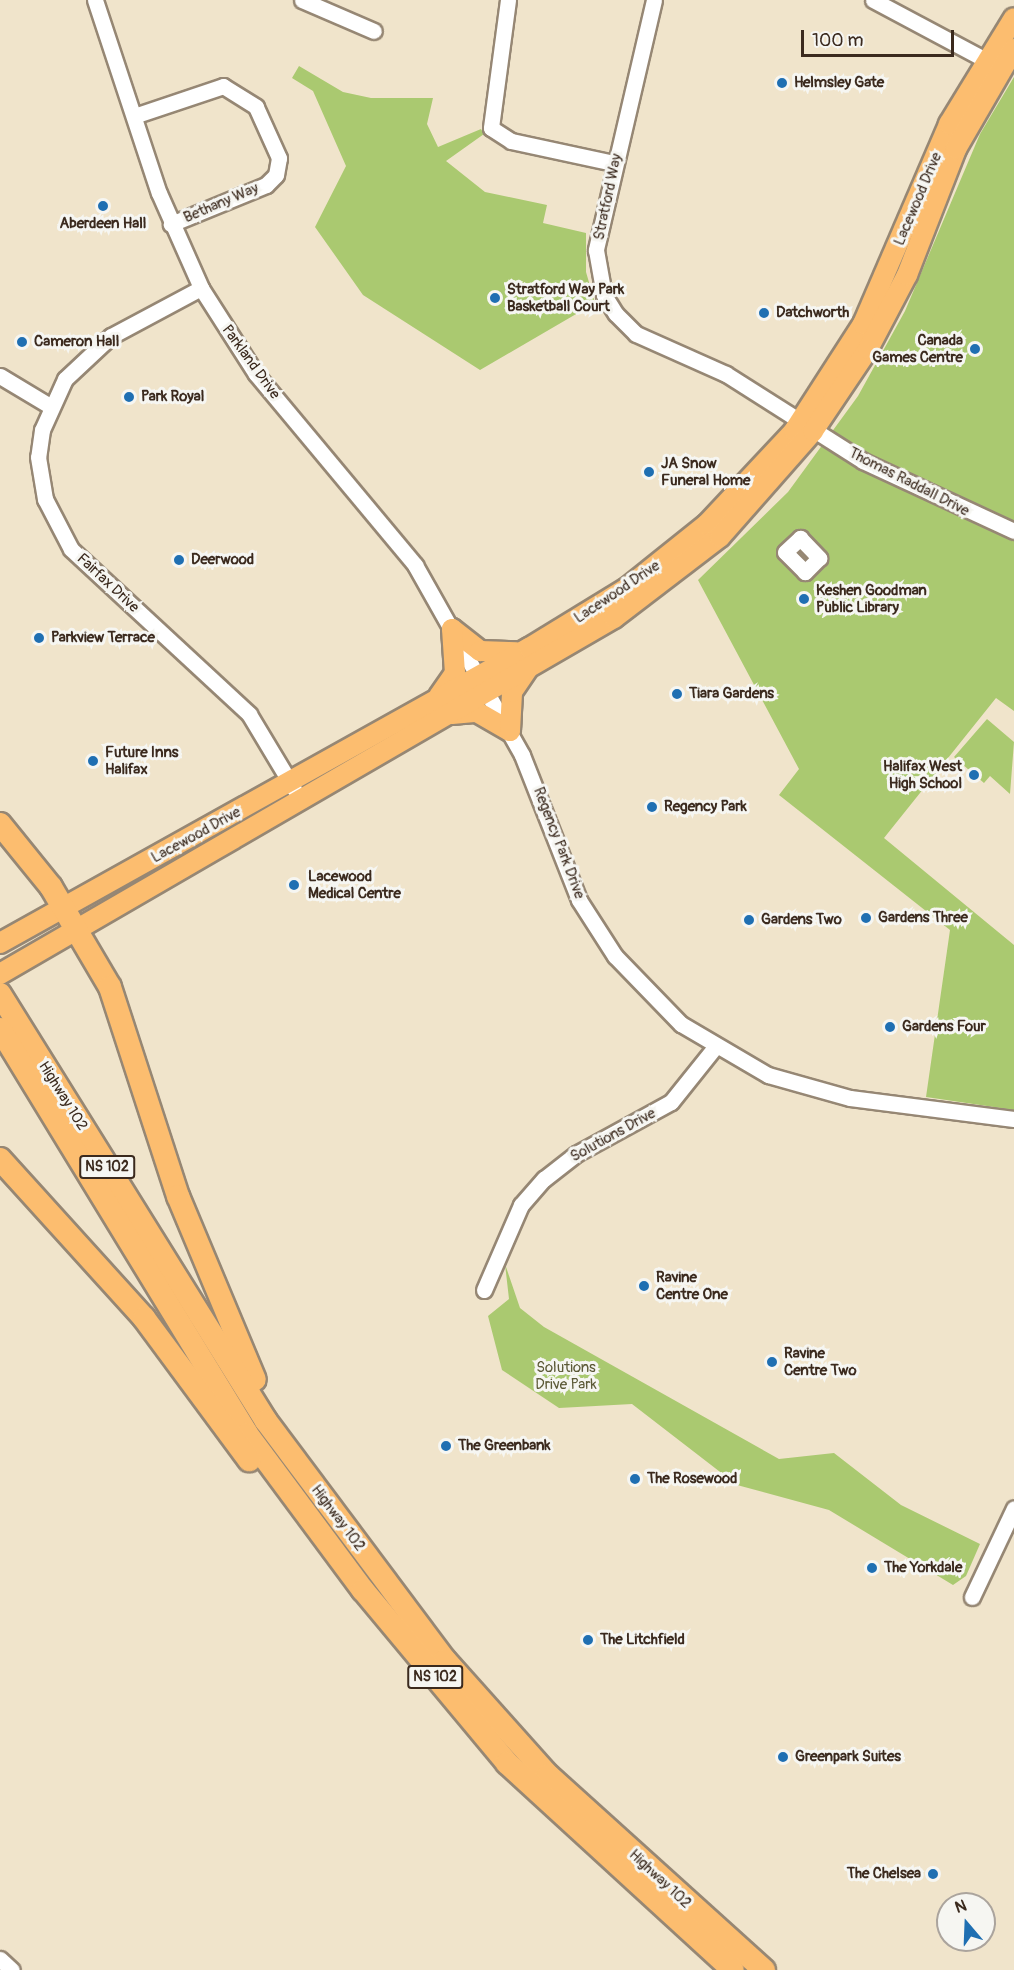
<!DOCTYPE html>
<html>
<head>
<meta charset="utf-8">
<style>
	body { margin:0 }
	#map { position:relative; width:1014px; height:1970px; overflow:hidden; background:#f0e4cb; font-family:Pangolin,sans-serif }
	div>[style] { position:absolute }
	.green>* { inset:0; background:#aac970 }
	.roads { filter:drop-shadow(2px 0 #968774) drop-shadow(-2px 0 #968774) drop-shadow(0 2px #968774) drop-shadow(0 -2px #968774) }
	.minor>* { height:15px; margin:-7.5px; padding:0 7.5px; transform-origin:7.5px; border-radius:7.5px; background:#fff }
	.major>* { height:20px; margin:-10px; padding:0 10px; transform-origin:10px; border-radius:10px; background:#fcbd6f }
	.highway>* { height:22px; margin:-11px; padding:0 11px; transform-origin:11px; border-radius:11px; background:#fcbd6f }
	.dots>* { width:16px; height:16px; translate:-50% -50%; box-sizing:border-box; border:3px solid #f6f6f2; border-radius:50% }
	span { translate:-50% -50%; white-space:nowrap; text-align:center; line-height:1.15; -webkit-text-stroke:6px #f6f6f2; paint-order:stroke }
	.shield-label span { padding:2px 4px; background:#f6f6f2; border:2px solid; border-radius:4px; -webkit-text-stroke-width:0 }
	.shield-label { font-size:14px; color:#3b2a1e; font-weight:700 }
	.poi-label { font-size:15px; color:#3b2a1e; font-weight:700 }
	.left { translate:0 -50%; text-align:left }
	.right { translate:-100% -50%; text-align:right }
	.street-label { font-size:15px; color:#3b2a1e }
	.park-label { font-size:15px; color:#5c5a37 }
	.north { position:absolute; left:936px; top:1892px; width:60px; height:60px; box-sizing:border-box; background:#f6f6f2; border:2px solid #aba49d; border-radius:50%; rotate:341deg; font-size:16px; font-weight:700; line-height:24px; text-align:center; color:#3b2a1e }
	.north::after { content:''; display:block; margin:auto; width:21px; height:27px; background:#1f6fb2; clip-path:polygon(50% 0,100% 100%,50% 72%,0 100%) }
	.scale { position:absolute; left:801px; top:30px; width:153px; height:27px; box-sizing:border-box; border:3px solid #3b2a1e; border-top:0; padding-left:8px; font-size:18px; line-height:21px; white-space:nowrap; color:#3b2a1e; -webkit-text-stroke:4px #f6f6f2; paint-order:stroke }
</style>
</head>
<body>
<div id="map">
	<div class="green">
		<div style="clip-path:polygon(299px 66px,343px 92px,371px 98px,433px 98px,427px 124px,438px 147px,481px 129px,484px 134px,446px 161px,485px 192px,547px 205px,543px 223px,586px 233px,586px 272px,595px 303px,480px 370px,363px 295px,315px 227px,346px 166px,313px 91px,292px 78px)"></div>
		<div style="clip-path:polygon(1014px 77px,1014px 711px,996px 698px,884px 838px,1014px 945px,1014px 1110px,926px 1097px,950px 930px,779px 795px,799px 769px,698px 580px,788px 492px,858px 396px,905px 311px,980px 134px)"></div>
		<div style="clip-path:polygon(987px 719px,1014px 742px,1010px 794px,990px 776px,984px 783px,954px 757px)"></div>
		<div style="clip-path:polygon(505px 1264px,520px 1308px,544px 1327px,779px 1459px,834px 1453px,901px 1505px,980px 1544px,966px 1576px,953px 1585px,829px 1510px,737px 1485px,632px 1404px,559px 1408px,502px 1370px,488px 1316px,509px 1299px)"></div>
	</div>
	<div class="roads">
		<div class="minor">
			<div style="left:95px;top:0;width:203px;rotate:71.7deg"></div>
			<div style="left:159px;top:193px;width:104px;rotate:66.1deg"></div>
			<div style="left:201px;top:288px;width:102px;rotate:57.4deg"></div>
			<div style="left:256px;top:374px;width:249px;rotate:50.2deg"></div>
			<div style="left:415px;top:565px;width:218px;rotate:60.6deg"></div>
			<div style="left:522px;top:755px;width:156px;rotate:68.5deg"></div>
			<div style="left:579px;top:900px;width:67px;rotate:57.3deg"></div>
			<div style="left:615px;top:956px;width:95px;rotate:45.9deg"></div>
			<div style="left:681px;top:1024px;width:101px;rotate:30.4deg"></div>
			<div style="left:768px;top:1075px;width:85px;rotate:15.7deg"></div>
			<div style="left:850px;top:1098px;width:165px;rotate:7.3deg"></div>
			<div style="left:302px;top:0;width:78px;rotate:23.3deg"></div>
			<div style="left:508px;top:0;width:129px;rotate:97.6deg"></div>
			<div style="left:491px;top:128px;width:24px;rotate:33deg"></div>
			<div style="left:511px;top:141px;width:105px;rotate:12.1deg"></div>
			<div style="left:654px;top:0;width:257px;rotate:103.1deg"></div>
			<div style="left:596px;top:250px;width:46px;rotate:79.9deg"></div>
			<div style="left:604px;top:295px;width:22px;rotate:58deg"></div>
			<div style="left:616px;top:314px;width:28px;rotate:45deg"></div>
			<div style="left:636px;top:334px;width:98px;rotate:24deg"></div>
			<div style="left:726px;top:374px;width:162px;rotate:32.4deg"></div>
			<div style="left:863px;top:461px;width:166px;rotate:24.9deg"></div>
			<div style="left:873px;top:0;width:138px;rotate:28deg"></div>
			<div style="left:134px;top:116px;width:94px;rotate:-18.6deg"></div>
			<div style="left:223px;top:86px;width:39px;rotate:32deg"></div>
			<div style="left:256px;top:107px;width:56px;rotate:65.7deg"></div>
			<div style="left:279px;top:158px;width:17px;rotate:100deg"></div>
			<div style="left:276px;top:175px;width:14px;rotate:135deg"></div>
			<div style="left:266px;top:185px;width:103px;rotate:157.7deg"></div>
			<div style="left:201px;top:288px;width:102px;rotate:151.9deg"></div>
			<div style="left:111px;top:336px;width:63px;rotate:136.9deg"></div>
			<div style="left:65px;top:379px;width:56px;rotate:114.3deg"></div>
			<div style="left:42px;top:430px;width:27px;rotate:98deg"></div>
			<div style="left:38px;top:457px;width:43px;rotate:80.5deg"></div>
			<div style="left:45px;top:499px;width:56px;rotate:62.5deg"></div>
			<div style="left:71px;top:549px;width:243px;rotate:42.8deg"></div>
			<div style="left:249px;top:714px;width:87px;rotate:59deg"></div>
			<div style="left:0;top:376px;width:58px;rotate:31deg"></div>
			<div style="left:800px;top:538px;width:28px;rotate:46deg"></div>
			<div style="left:819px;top:558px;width:20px;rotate:135deg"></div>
			<div style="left:805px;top:572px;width:28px;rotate:-135deg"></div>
			<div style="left:785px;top:552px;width:21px;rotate:-43deg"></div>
			<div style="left:484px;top:1290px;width:93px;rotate:-66.5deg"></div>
			<div style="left:521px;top:1205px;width:35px;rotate:-49deg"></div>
			<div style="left:544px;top:1179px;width:41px;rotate:-38deg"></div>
			<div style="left:576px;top:1154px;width:108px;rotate:-28.7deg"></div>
			<div style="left:671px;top:1102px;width:70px;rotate:-51.3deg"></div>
			<div style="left:972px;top:1597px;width:98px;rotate:-64.7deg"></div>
			<div style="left:0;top:1959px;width:16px;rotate:43deg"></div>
		</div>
		<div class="major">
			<div style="left:452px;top:629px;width:36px;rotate:38deg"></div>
			<div style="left:480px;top:651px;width:36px;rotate:2deg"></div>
			<div style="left:439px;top:696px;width:28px;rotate:-55deg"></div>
			<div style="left:455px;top:673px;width:44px;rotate:-93.9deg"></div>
			<div style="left:452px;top:714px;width:25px;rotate:-5deg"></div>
			<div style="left:477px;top:712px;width:38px;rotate:30deg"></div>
			<div style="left:510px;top:731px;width:39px;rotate:-87deg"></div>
			<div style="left:512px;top:692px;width:27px;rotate:-56deg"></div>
			<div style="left:0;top:943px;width:606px;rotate:-29.15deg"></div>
			<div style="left:529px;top:648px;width:115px;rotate:-31.5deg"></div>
			<div style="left:627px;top:588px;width:102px;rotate:-38.7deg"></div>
			<div style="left:707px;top:524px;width:127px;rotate:-46.9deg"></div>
			<div style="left:794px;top:431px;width:127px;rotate:-57.2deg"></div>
			<div style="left:863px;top:324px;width:218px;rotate:-66.7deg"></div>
			<div style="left:949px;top:124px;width:124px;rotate:-58.5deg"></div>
			<div style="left:0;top:974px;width:710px;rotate:-30.11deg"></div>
			<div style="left:614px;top:618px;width:133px;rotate:-37.4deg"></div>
			<div style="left:720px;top:537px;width:141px;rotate:-48.7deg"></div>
			<div style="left:813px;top:431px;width:99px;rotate:-56.1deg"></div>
			<div style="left:868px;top:349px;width:84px;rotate:-62.2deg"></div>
			<div style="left:907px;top:275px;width:135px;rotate:-68.7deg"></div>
			<div style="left:956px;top:149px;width:116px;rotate:-59.9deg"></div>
		</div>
		<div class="highway">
			<div style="left:0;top:824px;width:81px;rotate:51deg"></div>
			<div style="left:51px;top:887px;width:116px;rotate:59.5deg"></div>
			<div style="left:110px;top:987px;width:220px;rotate:72deg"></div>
			<div style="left:178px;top:1196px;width:199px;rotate:67.3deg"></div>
			<div style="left:0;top:994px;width:503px;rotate:58.08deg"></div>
			<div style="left:266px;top:1421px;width:299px;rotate:53.2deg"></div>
			<div style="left:445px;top:1660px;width:154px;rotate:48.2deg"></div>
			<div style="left:548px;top:1775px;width:291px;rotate:42.1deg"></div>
			<div style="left:0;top:1029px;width:474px;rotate:58.6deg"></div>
			<div style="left:247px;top:1434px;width:194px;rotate:53.4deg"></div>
			<div style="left:363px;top:1590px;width:225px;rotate:50.2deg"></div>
			<div style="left:507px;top:1763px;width:306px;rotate:42.5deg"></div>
			<div style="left:0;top:1159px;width:215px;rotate:47.8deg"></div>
			<div style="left:144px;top:1318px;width:177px;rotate:53.5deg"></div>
		</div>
	</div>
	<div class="dots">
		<div style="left:782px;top:83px;background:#1f6fb2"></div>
		<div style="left:103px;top:206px;background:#1f6fb2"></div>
		<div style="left:495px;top:298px;background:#1f6fb2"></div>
		<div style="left:764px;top:313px;background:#1f6fb2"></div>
		<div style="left:22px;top:342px;background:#1f6fb2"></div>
		<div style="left:975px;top:349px;background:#1f6fb2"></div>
		<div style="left:129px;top:397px;background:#1f6fb2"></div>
		<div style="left:649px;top:472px;background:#1f6fb2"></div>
		<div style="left:179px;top:560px;background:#1f6fb2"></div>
		<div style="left:804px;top:599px;background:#1f6fb2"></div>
		<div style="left:39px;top:638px;background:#1f6fb2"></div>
		<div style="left:677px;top:694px;background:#1f6fb2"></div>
		<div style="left:93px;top:761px;background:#1f6fb2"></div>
		<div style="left:974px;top:775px;background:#1f6fb2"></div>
		<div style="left:652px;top:807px;background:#1f6fb2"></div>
		<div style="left:294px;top:885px;background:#1f6fb2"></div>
		<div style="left:866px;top:918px;background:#1f6fb2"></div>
		<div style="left:749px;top:920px;background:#1f6fb2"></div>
		<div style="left:890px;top:1027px;background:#1f6fb2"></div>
		<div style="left:644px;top:1286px;background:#1f6fb2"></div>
		<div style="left:772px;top:1362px;background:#1f6fb2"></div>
		<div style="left:446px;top:1446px;background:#1f6fb2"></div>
		<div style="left:635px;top:1479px;background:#1f6fb2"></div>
		<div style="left:872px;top:1568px;background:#1f6fb2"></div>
		<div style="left:588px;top:1640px;background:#1f6fb2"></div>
		<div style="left:783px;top:1757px;background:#1f6fb2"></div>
		<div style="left:933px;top:1874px;background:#1f6fb2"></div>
	</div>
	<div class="shield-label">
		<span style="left:107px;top:1167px">NS 102</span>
		<span style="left:435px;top:1677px">NS 102</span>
	</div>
	<div class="poi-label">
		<span class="left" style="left:794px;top:83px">Helmsley Gate</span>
		<span style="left:103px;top:224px">Aberdeen Hall</span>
		<span class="left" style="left:507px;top:298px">Stratford Way Park<br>Basketball Court</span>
		<span class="left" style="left:776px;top:313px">Datchworth</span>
		<span class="right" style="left:963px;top:349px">Canada<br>Games Centre</span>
		<span class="left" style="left:34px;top:342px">Cameron Hall</span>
		<span class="left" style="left:141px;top:397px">Park Royal</span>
		<span class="left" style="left:661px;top:472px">JA Snow<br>Funeral Home</span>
		<span class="left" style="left:191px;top:560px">Deerwood</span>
		<span class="left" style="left:816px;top:599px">Keshen Goodman<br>Public Library</span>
		<span class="left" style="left:51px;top:638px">Parkview Terrace</span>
		<span class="left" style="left:689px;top:694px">Tiara Gardens</span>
		<span class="left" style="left:105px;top:761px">Future Inns<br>Halifax</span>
		<span class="right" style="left:962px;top:775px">Halifax West<br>High School</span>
		<span class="left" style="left:664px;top:807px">Regency Park</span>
		<span class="left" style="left:308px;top:885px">Lacewood<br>Medical Centre</span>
		<span class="left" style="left:878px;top:918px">Gardens Three</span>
		<span class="left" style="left:761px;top:920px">Gardens Two</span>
		<span class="left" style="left:902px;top:1027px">Gardens Four</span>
		<span class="left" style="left:656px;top:1286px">Ravine<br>Centre One</span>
		<span class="left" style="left:784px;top:1362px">Ravine<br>Centre Two</span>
		<span class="left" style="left:458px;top:1446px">The Greenbank</span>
		<span class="left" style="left:647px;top:1479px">The Rosewood</span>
		<span class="left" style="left:884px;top:1568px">The Yorkdale</span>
		<span class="left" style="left:600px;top:1640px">The Litchfield</span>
		<span class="left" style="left:795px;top:1757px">Greenpark Suites</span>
		<span class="right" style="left:921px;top:1874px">The Chelsea</span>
	</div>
	<div class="street-label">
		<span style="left:608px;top:197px;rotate:-78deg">Stratford Way</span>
		<span style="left:918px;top:199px;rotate:-67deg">Lacewood Drive</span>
		<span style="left:221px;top:203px;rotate:-23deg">Bethany Way</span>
		<span style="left:251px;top:362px;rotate:54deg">Parkland Drive</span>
		<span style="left:909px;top:482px;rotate:27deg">Thomas Raddall Drive</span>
		<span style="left:108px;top:583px;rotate:43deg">Fairfax Drive</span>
		<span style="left:617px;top:592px;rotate:-34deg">Lacewood Drive</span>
		<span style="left:196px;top:835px;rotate:-29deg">Lacewood Drive</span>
		<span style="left:559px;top:843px;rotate:69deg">Regency Park Drive</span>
		<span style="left:63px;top:1096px;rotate:58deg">Highway 102</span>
		<span style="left:613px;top:1135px;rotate:-29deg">Solutions Drive</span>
		<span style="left:338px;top:1518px;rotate:53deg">Highway 102</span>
		<span style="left:660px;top:1879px;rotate:43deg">Highway 102</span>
	</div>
	<div class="park-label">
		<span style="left:566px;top:1376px">Solutions<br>Drive Park</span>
	</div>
	<div class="north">N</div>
	<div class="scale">100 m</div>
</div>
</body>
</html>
